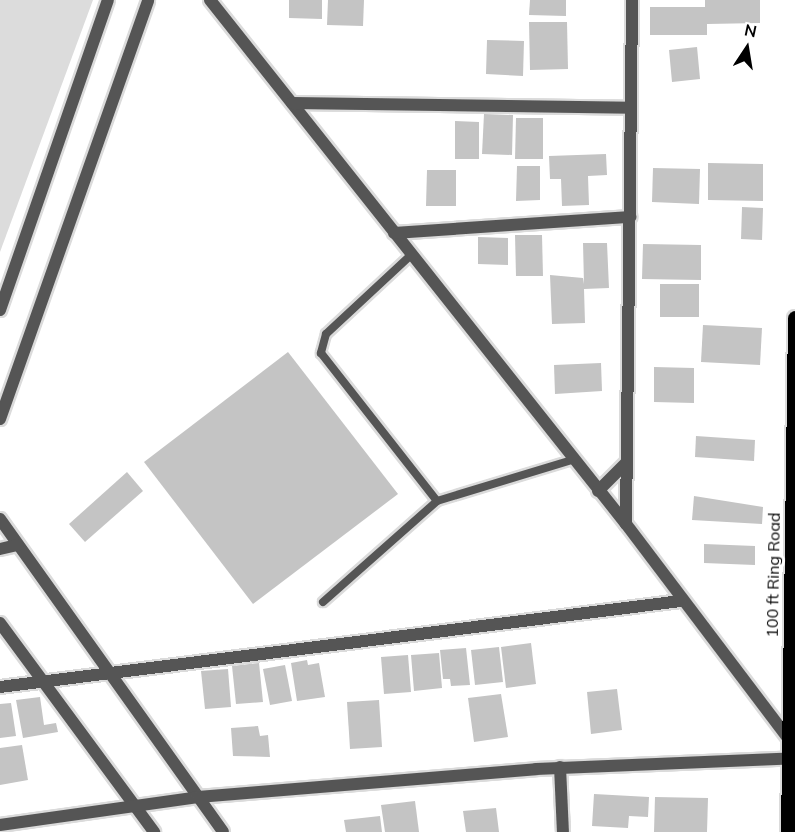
<!DOCTYPE html>
<html>
<head>
<meta charset="utf-8">
<style>
	body { margin:0 }
	#map { position:relative; width:795px; height:832px; overflow:hidden; background:#fff; font-family:Mulish,sans-serif }
	div>[style] { position:absolute }
	.green>* { inset:0; background:#dcdcdc }
	.building>* { inset:0; background:#c4c4c4 }
	.roads { filter:drop-shadow(2px 0 #dbdbdb) drop-shadow(-2px 0 #dbdbdb) drop-shadow(0 2px #dbdbdb) drop-shadow(0 -2px #dbdbdb) }
	.service>* { height:8px; margin:-4px; padding:0 4px; transform-origin:4px; border-radius:4px; background:#555 }
	.minor>* { height:12px; margin:-6px; padding:0 6px; transform-origin:6px; border-radius:6px; background:#555 }
	.primary>* { height:15px; margin:-7.5px; padding:0 7.5px; transform-origin:7.5px; border-radius:7.5px; background:#000 }
	span { translate:-50% -50%; white-space:nowrap; text-align:center; line-height:1.15; -webkit-text-stroke:6px #fff; paint-order:stroke }
	.street-label { font-size:16px; color:#000 }
	.north { position:absolute; left:717px; top:18px; width:60px; height:60px; -webkit-text-stroke:4px #fff; paint-order:stroke; rotate:12deg; font-size:16px; font-weight:700; line-height:24px; text-align:center; color:#000 }
	.north::after { content:''; display:block; margin:auto; width:21px; height:27px; background:#000; clip-path:polygon(50% 0,100% 100%,50% 72%,0 100%) }
</style>
</head>
<body>
<div id="map">
	<div class="green">
		<div style="clip-path:polygon(0 0,93px 0,0 252px)"></div>
	</div>
	<div class="building">
		<div style="clip-path:polygon(289px 0,322px 0,322px 19px,289px 18px)"></div>
		<div style="clip-path:polygon(328px 0,364px 0,363px 26px,327px 25px)"></div>
		<div style="clip-path:polygon(530px 0,566px 0,566px 16px,529px 15px)"></div>
		<div style="clip-path:polygon(705px 0,760px 0,760px 23px,707px 24px,707px 35px,650px 35px,650px 7px,705px 7px)"></div>
		<div style="clip-path:polygon(529px 22px,567px 22px,568px 69px,530px 70px)"></div>
		<div style="clip-path:polygon(487px 40px,524px 41px,523px 76px,486px 74px)"></div>
		<div style="clip-path:polygon(697px 47px,700px 79px,672px 82px,669px 50px)"></div>
		<div style="clip-path:polygon(484px 114px,513px 115px,512px 155px,482px 154px)"></div>
		<div style="clip-path:polygon(516px 118px,543px 118px,543px 159px,515px 159px)"></div>
		<div style="clip-path:polygon(455px 121px,479px 122px,479px 159px,455px 159px)"></div>
		<div style="clip-path:polygon(606px 154px,607px 175px,588px 176px,589px 205px,562px 206px,561px 179px,550px 179px,549px 156px)"></div>
		<div style="clip-path:polygon(708px 163px,763px 164px,763px 201px,708px 200px)"></div>
		<div style="clip-path:polygon(517px 166px,540px 166px,540px 200px,516px 201px)"></div>
		<div style="clip-path:polygon(653px 168px,700px 169px,699px 204px,652px 202px)"></div>
		<div style="clip-path:polygon(427px 170px,456px 170px,456px 206px,426px 206px)"></div>
		<div style="clip-path:polygon(742px 207px,763px 208px,762px 240px,741px 239px)"></div>
		<div style="clip-path:polygon(515px 235px,542px 235px,543px 276px,516px 276px)"></div>
		<div style="clip-path:polygon(478px 237px,508px 238px,508px 265px,478px 264px)"></div>
		<div style="clip-path:polygon(583px 243px,607px 243px,609px 288px,584px 289px,585px 323px,552px 324px,550px 275px,583px 278px,584px 284px)"></div>
		<div style="clip-path:polygon(643px 244px,701px 245px,701px 280px,642px 279px)"></div>
		<div style="clip-path:polygon(660px 284px,699px 284px,699px 317px,660px 317px)"></div>
		<div style="clip-path:polygon(703px 325px,762px 328px,760px 365px,701px 362px)"></div>
		<div style="clip-path:polygon(288px 352px,398px 494px,253px 604px,144px 462px)"></div>
		<div style="clip-path:polygon(601px 363px,602px 391px,555px 394px,554px 365px)"></div>
		<div style="clip-path:polygon(654px 367px,694px 368px,694px 403px,654px 402px)"></div>
		<div style="clip-path:polygon(696px 436px,755px 440px,754px 461px,695px 457px)"></div>
		<div style="clip-path:polygon(127px 472px,143px 491px,85px 542px,69px 524px)"></div>
		<div style="clip-path:polygon(694px 496px,763px 507px,762px 524px,692px 520px)"></div>
		<div style="clip-path:polygon(704px 544px,755px 546px,755px 565px,704px 563px)"></div>
		<div style="clip-path:polygon(531px 643px,536px 684px,506px 688px,501px 647px)"></div>
		<div style="clip-path:polygon(499px 647px,503px 682px,475px 685px,471px 650px)"></div>
		<div style="clip-path:polygon(466px 648px,470px 685px,451px 686px,450px 679px,443px 679px,440px 650px)"></div>
		<div style="clip-path:polygon(439px 653px,442px 688px,414px 691px,411px 655px)"></div>
		<div style="clip-path:polygon(408px 655px,411px 692px,384px 694px,381px 657px)"></div>
		<div style="clip-path:polygon(307px 660px,308px 665px,319px 663px,325px 697px,297px 701px,291px 663px)"></div>
		<div style="clip-path:polygon(259px 663px,263px 702px,236px 704px,232px 666px)"></div>
		<div style="clip-path:polygon(285px 665px,292px 701px,270px 705px,263px 669px)"></div>
		<div style="clip-path:polygon(228px 669px,231px 707px,205px 709px,201px 671px)"></div>
		<div style="clip-path:polygon(617px 689px,622px 730px,591px 734px,587px 692px)"></div>
		<div style="clip-path:polygon(501px 694px,508px 737px,474px 742px,468px 698px)"></div>
		<div style="clip-path:polygon(40px 697px,44px 725px,56px 723px,58px 732px,23px 738px,16px 700px)"></div>
		<div style="clip-path:polygon(379px 700px,382px 747px,350px 749px,347px 702px)"></div>
		<div style="clip-path:polygon(11px 703px,16px 736px,0 738px,0 704px)"></div>
		<div style="clip-path:polygon(258px 726px,260px 736px,268px 735px,270px 757px,233px 756px,231px 728px)"></div>
		<div style="clip-path:polygon(22px 745px,28px 780px,0 785px,0 748px)"></div>
		<div style="clip-path:polygon(594px 794px,649px 797px,648px 817px,629px 816px,628px 828px,592px 826px)"></div>
		<div style="clip-path:polygon(655px 797px,708px 798px,707px 832px,654px 832px)"></div>
		<div style="clip-path:polygon(415px 801px,419px 832px,385px 832px,381px 805px)"></div>
		<div style="clip-path:polygon(496px 808px,499px 832px,466px 832px,463px 811px)"></div>
		<div style="clip-path:polygon(380px 816px,382px 832px,346px 832px,344px 820px)"></div>
	</div>
	<div class="roads">
		<div class="service">
			<div style="left:411px;top:255px;width:116px;rotate:137.1deg"></div>
			<div style="left:326px;top:334px;width:20px;rotate:105deg"></div>
			<div style="left:321px;top:353px;width:188px;rotate:51.9deg"></div>
			<div style="left:323px;top:602px;width:152px;rotate:-41.5deg"></div>
			<div style="left:437px;top:501px;width:141px;rotate:-16.9deg"></div>
		</div>
		<div class="minor">
			<div style="left:210px;top:0;width:669px;rotate:51.55deg"></div>
			<div style="left:626px;top:524px;width:272px;rotate:52.9deg"></div>
			<div style="left:292px;top:103px;width:339px;rotate:0.8deg"></div>
			<div style="left:394px;top:233px;width:237px;rotate:-3.9deg"></div>
			<div style="left:0;top:310px;width:328px;rotate:-70.8deg"></div>
			<div style="left:0;top:419px;width:444px;rotate:-70.5deg"></div>
			<div style="left:598px;top:491px;width:41px;rotate:-45deg"></div>
			<div style="left:0;top:519px;width:384px;rotate:54.5deg"></div>
			<div style="left:626px;top:524px;width:524px;rotate:-89.34deg"></div>
			<div style="left:0;top:549px;width:18px;rotate:-13deg"></div>
			<div style="left:0;top:623px;width:260px;rotate:53.6deg"></div>
			<div style="left:0;top:687px;width:686px;rotate:-7.2deg"></div>
			<div style="left:560px;top:767px;width:65px;rotate:87.4deg"></div>
			<div style="left:0;top:825px;width:200px;rotate:-8deg"></div>
			<div style="left:198px;top:797px;width:339px;rotate:-4.7deg"></div>
			<div style="left:536px;top:769px;width:259px;rotate:-2.4deg"></div>
		</div>
		<div class="primary">
			<div style="left:788px;top:832px;width:514px;rotate:-89.22deg"></div>
		</div>
	</div>
	<div class="street-label">
		<span style="left:773px;top:575px;rotate:-89deg">100 ft Ring Road</span>
	</div>
	<div class="north">N</div>
</div>
</body>
</html>
